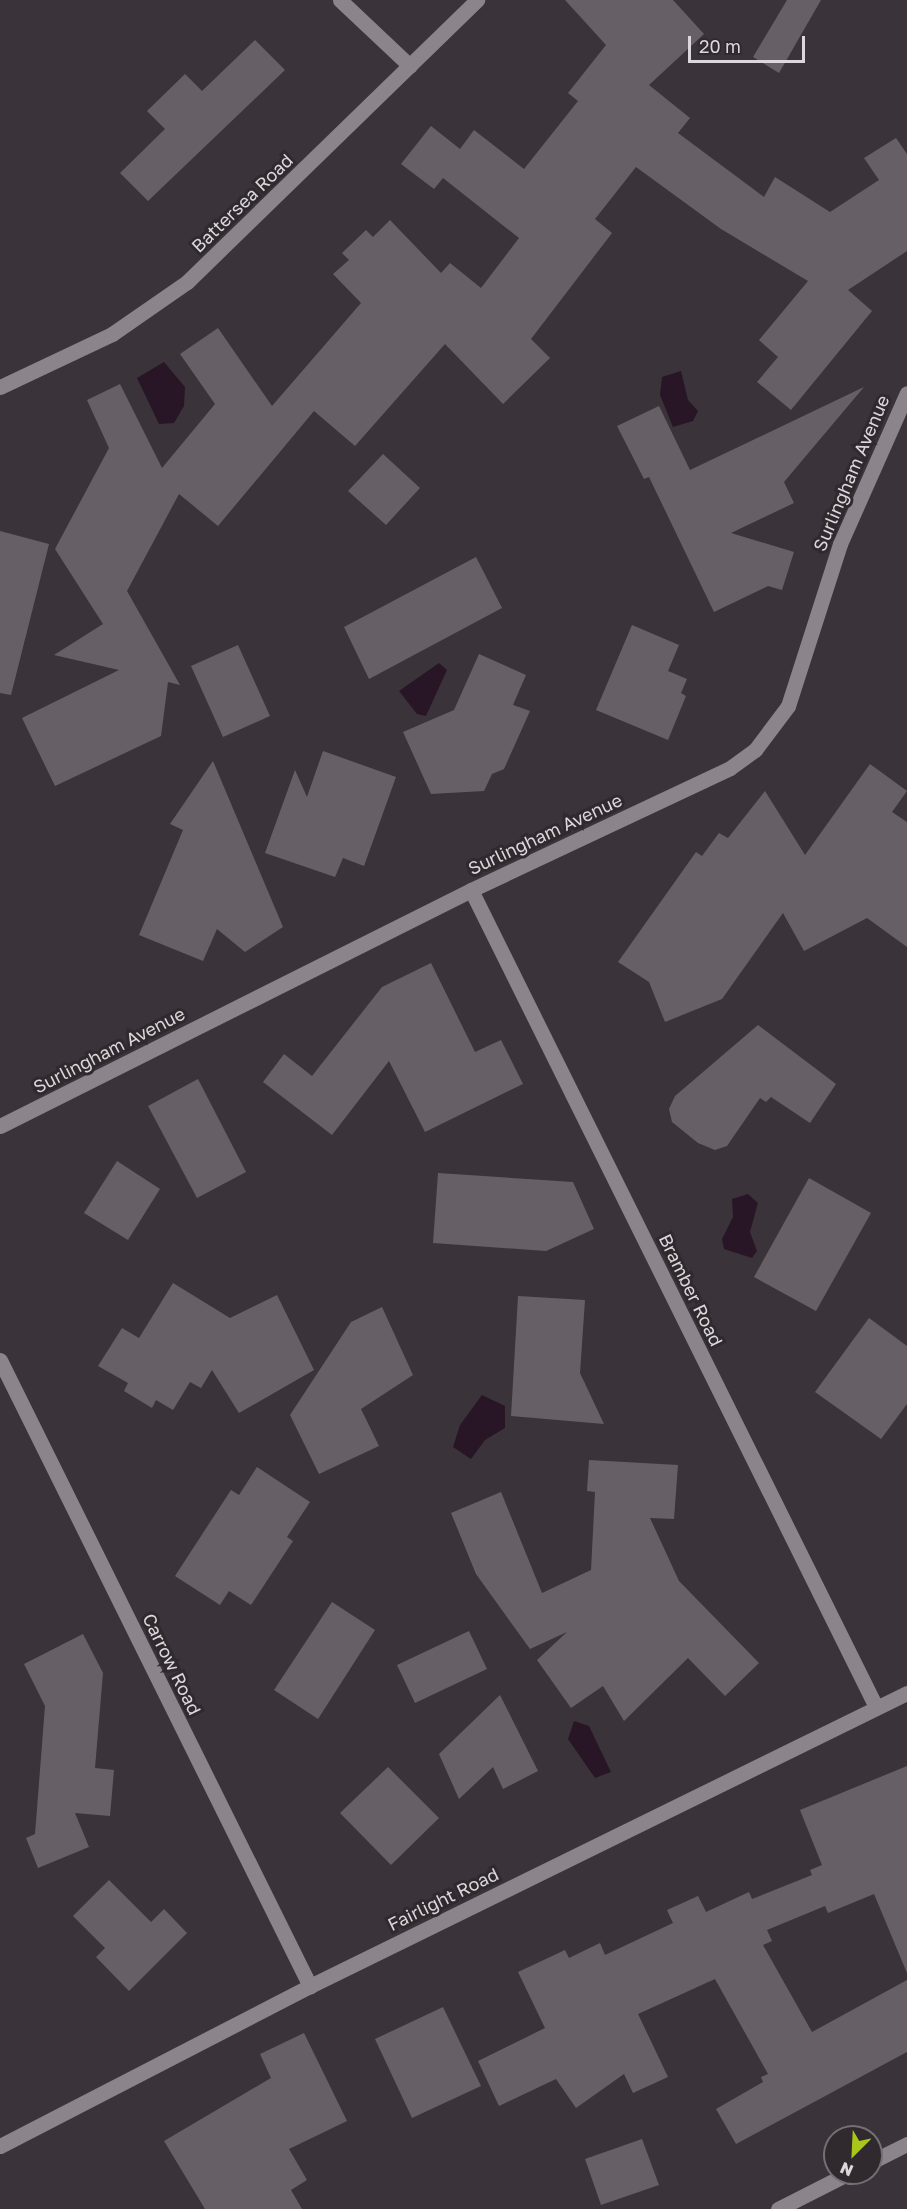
<!DOCTYPE html>
<html>
<head>
<meta charset="utf-8">
<style>
	body { margin:0 }
	#map { position:relative; width:907px; height:2209px; overflow:hidden; background:#3a343a; font-family:"Golos Text",sans-serif }
	div>[style] { position:absolute }
	.water>* { inset:0; background:#281627 }
	.building>* { inset:0; background:#675f66 }
	.minor>* { height:15px; margin:-7.5px; padding:0 7.5px; transform-origin:7.5px; border-radius:7.5px; background:#8c848b }
	span { translate:-50% -50%; white-space:nowrap; text-align:center; line-height:1.15; -webkit-text-stroke:6px #302a2f; paint-order:stroke }
	.street-label { font-size:18px; color:#dbd7da }
	.north { position:absolute; left:823px; top:2125px; width:60px; height:60px; box-sizing:border-box; background:#302a2f; border:2px solid #746f73; border-radius:50%; rotate:204deg; font-size:16px; font-weight:700; line-height:24px; text-align:center; color:#dbd7da }
	.north::after { content:''; display:block; margin:auto; width:21px; height:27px; background:#a9c719; clip-path:polygon(50% 0,100% 100%,50% 72%,0 100%) }
	.scale { position:absolute; left:688px; top:36px; width:117px; height:27px; box-sizing:border-box; border:3px solid #dbd7da; border-top:0; padding-left:8px; font-size:18px; line-height:21px; white-space:nowrap; color:#dbd7da; -webkit-text-stroke:4px #302a2f; paint-order:stroke }
</style>
</head>
<body>
<div id="map">
	<div class="water">
		<div style="clip-path:polygon(164px 362px,185px 387px,184px 406px,174px 423px,159px 424px,137px 378px)"></div>
		<div style="clip-path:polygon(681px 371px,688px 400px,698px 411px,693px 421px,673px 427px,660px 395px,662px 377px)"></div>
		<div style="clip-path:polygon(439px 663px,447px 670px,426px 716px,417px 714px,399px 691px)"></div>
		<div style="clip-path:polygon(748px 1194px,758px 1203px,750px 1232px,757px 1251px,752px 1258px,724px 1249px,722px 1239px,733px 1217px,732px 1199px)"></div>
		<div style="clip-path:polygon(482px 1395px,505px 1406px,505px 1428px,485px 1440px,471px 1459px,453px 1447px,460px 1425px)"></div>
		<div style="clip-path:polygon(574px 1721px,589px 1726px,611px 1772px,595px 1778px,568px 1739px)"></div>
	</div>
	<div class="building">
		<div style="clip-path:polygon(565px 0,673px 0,704px 34px,649px 85px,690px 118px,678px 133px,764px 197px,775px 177px,830px 212px,879px 180px,864px 158px,896px 138px,907px 154px,907px 251px,848px 290px,872px 311px,791px 410px,757px 382px,778px 357px,759px 340px,808px 281px,721px 229px,636px 167px,595px 219px,612px 233px,531px 339px,550px 358px,503px 404px,445px 344px,355px 446px,314px 411px,218px 526px,179px 494px,127px 591px,180px 685px,168px 682px,161px 736px,55px 786px,22px 718px,119px 670px,54px 655px,103px 624px,55px 549px,109px 448px,87px 400px,120px 384px,162px 468px,215px 404px,180px 354px,218px 328px,272px 406px,361px 303px,333px 274px,349px 260px,342px 253px,366px 230px,373px 237px,390px 220px,441px 273px,450px 263px,481px 288px,519px 238px,443px 178px,434px 189px,401px 164px,431px 126px,460px 149px,474px 130px,524px 169px,578px 101px,568px 93px,606px 45px)"></div>
		<div style="clip-path:polygon(787px 0,821px 0,779px 73px,753px 57px)"></div>
		<div style="clip-path:polygon(255px 40px,285px 70px,148px 201px,120px 173px,165px 129px,147px 111px,185px 74px,202px 91px)"></div>
		<div style="clip-path:polygon(864px 387px,784px 482px,794px 503px,731px 533px,794px 552px,782px 590px,768px 586px,714px 612px,649px 477px,644px 479px,617px 426px,659px 406px,690px 470px)"></div>
		<div style="clip-path:polygon(383px 454px,420px 488px,386px 525px,348px 491px)"></div>
		<div style="clip-path:polygon(0 531px,49px 544px,11px 695px,0 693px)"></div>
		<div style="clip-path:polygon(476px 557px,502px 608px,369px 679px,344px 627px)"></div>
		<div style="clip-path:polygon(632px 625px,679px 645px,668px 671px,687px 679px,681px 693px,686px 696px,668px 740px,596px 710px)"></div>
		<div style="clip-path:polygon(238px 645px,270px 716px,223px 737px,191px 666px)"></div>
		<div style="clip-path:polygon(479px 654px,526px 675px,513px 705px,530px 711px,504px 769px,492px 774px,484px 791px,431px 794px,403px 732px,454px 710px)"></div>
		<div style="clip-path:polygon(323px 751px,396px 777px,364px 866px,343px 858px,335px 877px,265px 853px,295px 770px,307px 797px)"></div>
		<div style="clip-path:polygon(213px 761px,283px 927px,245px 952px,217px 929px,203px 961px,139px 935px,183px 830px,170px 824px)"></div>
		<div style="clip-path:polygon(870px 764px,907px 791px,892px 812px,907px 822px,907px 947px,867px 918px,804px 951px,783px 913px,722px 999px,665px 1022px,649px 982px,618px 962px,696px 852px,702px 856px,719px 833px,728px 838px,765px 791px,805px 855px)"></div>
		<div style="clip-path:polygon(431px 963px,475px 1052px,501px 1040px,523px 1084px,425px 1132px,389px 1061px,332px 1135px,263px 1082px,284px 1054px,312px 1076px,382px 987px)"></div>
		<div style="clip-path:polygon(758px 1025px,836px 1084px,810px 1123px,771px 1097px,766px 1102px,760px 1098px,727px 1146px,715px 1150px,698px 1143px,672px 1122px,669px 1109px,675px 1096px)"></div>
		<div style="clip-path:polygon(198px 1079px,246px 1172px,197px 1198px,148px 1106px)"></div>
		<div style="clip-path:polygon(117px 1161px,160px 1189px,128px 1240px,84px 1213px)"></div>
		<div style="clip-path:polygon(438px 1173px,573px 1182px,594px 1229px,546px 1251px,433px 1243px)"></div>
		<div style="clip-path:polygon(809px 1178px,871px 1213px,816px 1311px,754px 1277px)"></div>
		<div style="clip-path:polygon(173px 1283px,230px 1318px,277px 1295px,314px 1370px,239px 1413px,212px 1370px,201px 1388px,190px 1382px,173px 1410px,156px 1400px,152px 1408px,124px 1391px,128px 1383px,98px 1366px,122px 1328px,139px 1338px)"></div>
		<div style="clip-path:polygon(518px 1296px,585px 1300px,580px 1373px,604px 1424px,511px 1416px)"></div>
		<div style="clip-path:polygon(382px 1307px,413px 1375px,361px 1409px,379px 1446px,319px 1474px,290px 1415px,351px 1322px)"></div>
		<div style="clip-path:polygon(869px 1318px,907px 1346px,907px 1404px,881px 1439px,815px 1392px)"></div>
		<div style="clip-path:polygon(589px 1460px,678px 1465px,674px 1519px,650px 1518px,679px 1581px,759px 1663px,725px 1696px,688px 1658px,624px 1721px,603px 1686px,571px 1708px,537px 1660px,567px 1632px,530px 1649px,476px 1574px,451px 1513px,501px 1492px,542px 1593px,591px 1570px,595px 1492px,587px 1491px)"></div>
		<div style="clip-path:polygon(257px 1467px,310px 1502px,287px 1537px,293px 1541px,251px 1605px,229px 1591px,220px 1605px,175px 1576px,231px 1490px,239px 1495px)"></div>
		<div style="clip-path:polygon(332px 1602px,375px 1630px,318px 1719px,274px 1690px)"></div>
		<div style="clip-path:polygon(469px 1631px,487px 1669px,415px 1703px,397px 1665px)"></div>
		<div style="clip-path:polygon(83px 1634px,103px 1673px,95px 1768px,114px 1770px,110px 1816px,75px 1813px,89px 1847px,38px 1868px,26px 1838px,35px 1834px,45px 1706px,24px 1664px)"></div>
		<div style="clip-path:polygon(500px 1695px,538px 1771px,503px 1789px,493px 1767px,459px 1799px,439px 1754px)"></div>
		<div style="clip-path:polygon(907px 1766px,907px 1973px,874px 1894px,828px 1913px,825px 1906px,767px 1930px,772px 1941px,763px 1945px,812px 2032px,907px 1980px,907px 2052px,736px 2144px,716px 2109px,763px 2082px,761px 2077px,768px 2074px,715px 1979px,638px 2014px,668px 2077px,633px 2093px,624px 2074px,576px 2108px,556px 2079px,499px 2106px,478px 2061px,545px 2028px,518px 1972px,565px 1950px,569px 1958px,600px 1943px,605px 1955px,673px 1923px,667px 1910px,698px 1896px,706px 1912px,749px 1892px,752px 1899px,812px 1875px,810px 1870px,822px 1865px,800px 1810px)"></div>
		<div style="clip-path:polygon(388px 1767px,439px 1818px,391px 1865px,340px 1813px)"></div>
		<div style="clip-path:polygon(109px 1880px,151px 1922px,164px 1909px,187px 1933px,129px 1991px,96px 1957px,105px 1948px,73px 1916px)"></div>
		<div style="clip-path:polygon(443px 2007px,481px 2086px,412px 2118px,375px 2039px)"></div>
		<div style="clip-path:polygon(304px 2033px,347px 2121px,289px 2149px,307px 2180px,291px 2190px,302px 2209px,205px 2209px,164px 2141px,271px 2078px,260px 2054px)"></div>
		<div style="clip-path:polygon(642px 2139px,659px 2185px,601px 2205px,585px 2159px)"></div>
	</div>
	<div class="minor">
		<div style="left:340px;top:0;width:96px;rotate:43.3deg"></div>
		<div style="left:0;top:387px;width:124px;rotate:-25.3deg"></div>
		<div style="left:112px;top:334px;width:91px;rotate:-34.7deg"></div>
		<div style="left:187px;top:282px;width:405px;rotate:-44.2deg"></div>
		<div style="left:471px;top:890px;width:912px;rotate:63.63deg"></div>
		<div style="left:0;top:1126px;width:527px;rotate:-26.61deg"></div>
		<div style="left:471px;top:890px;width:286px;rotate:-25.2deg"></div>
		<div style="left:730px;top:768px;width:31px;rotate:-36deg"></div>
		<div style="left:755px;top:750px;width:55px;rotate:-53.1deg"></div>
		<div style="left:788px;top:706px;width:170px;rotate:-72.2deg"></div>
		<div style="left:840px;top:544px;width:165px;rotate:-66.1deg"></div>
		<div style="left:0;top:1360px;width:699px;rotate:63.66deg"></div>
		<div style="left:0;top:2146px;width:349px;rotate:-27.3deg"></div>
		<div style="left:310px;top:1986px;width:665px;rotate:-26.14deg"></div>
		<div style="left:871px;top:2162px;width:40px;rotate:-26.6deg"></div>
		<div style="left:778px;top:2209px;width:80px;rotate:-26.9deg"></div>
	</div>
	<div class="street-label">
		<span style="left:242px;top:203px;rotate:-44deg">Battersea Road</span>
		<span style="left:851px;top:473px;rotate:-67deg">Surlingham Avenue</span>
		<span style="left:545px;top:834px;rotate:-25deg">Surlingham Avenue</span>
		<span style="left:109px;top:1050px;rotate:-27deg">Surlingham Avenue</span>
		<span style="left:691px;top:1290px;rotate:64deg">Bramber Road</span>
		<span style="left:172px;top:1664px;rotate:64deg">Carrow Road</span>
		<span style="left:443px;top:1899px;rotate:-26deg">Fairlight Road</span>
	</div>
	<div class="north">N</div>
	<div class="scale">20 m</div>
</div>
</body>
</html>
